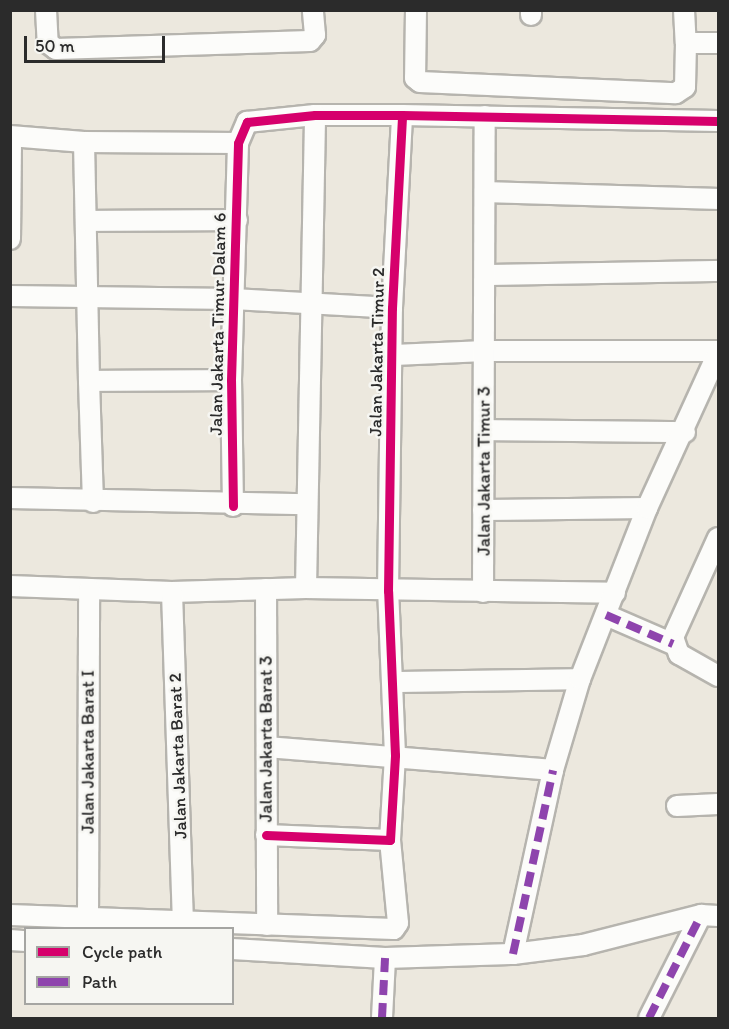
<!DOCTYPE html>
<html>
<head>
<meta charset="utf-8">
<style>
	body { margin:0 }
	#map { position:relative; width:729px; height:1029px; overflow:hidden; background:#ece8de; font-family:Itim,sans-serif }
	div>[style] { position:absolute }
	.roads { filter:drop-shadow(2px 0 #b6b4ae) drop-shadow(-2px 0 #b6b4ae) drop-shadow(0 2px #b6b4ae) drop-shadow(0 -2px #b6b4ae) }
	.minor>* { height:20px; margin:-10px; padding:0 10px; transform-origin:10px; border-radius:10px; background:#fcfcfa }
	.quiet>* { height:8px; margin-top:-4px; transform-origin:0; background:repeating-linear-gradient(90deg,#8e44ad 0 15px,transparent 0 23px) }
	.cycleway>* { height:9px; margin:-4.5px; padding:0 4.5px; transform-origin:4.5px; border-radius:4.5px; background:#d6006c }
	span { translate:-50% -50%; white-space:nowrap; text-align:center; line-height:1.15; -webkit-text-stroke:5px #f6f6f2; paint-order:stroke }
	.street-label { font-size:18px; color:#2b2b2b }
	.frame { position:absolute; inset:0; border:12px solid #2b2b2b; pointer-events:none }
	.legend { position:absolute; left:24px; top:927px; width:210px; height:78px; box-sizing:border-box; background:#f6f6f2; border:2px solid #a5a5a2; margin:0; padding:8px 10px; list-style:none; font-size:18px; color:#2b2b2b }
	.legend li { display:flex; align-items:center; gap:12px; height:30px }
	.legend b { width:30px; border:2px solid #a5a5a2 }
	.scale { position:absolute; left:24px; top:36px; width:141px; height:27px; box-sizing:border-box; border:3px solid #2b2b2b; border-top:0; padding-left:8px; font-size:18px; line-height:21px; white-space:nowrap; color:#2b2b2b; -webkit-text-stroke:4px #f6f6f2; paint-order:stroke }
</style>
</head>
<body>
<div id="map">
	<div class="roads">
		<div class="minor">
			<div style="left:46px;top:10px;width:33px;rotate:87deg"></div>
			<div style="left:48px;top:43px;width:10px;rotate:37deg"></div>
			<div style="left:56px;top:49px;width:254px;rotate:-1.8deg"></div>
			<div style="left:310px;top:41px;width:8px;rotate:-50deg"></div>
			<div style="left:315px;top:35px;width:25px;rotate:-95deg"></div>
			<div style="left:416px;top:10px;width:68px;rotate:90.8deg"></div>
			<div style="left:415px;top:78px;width:6px;rotate:39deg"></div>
			<div style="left:420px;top:82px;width:256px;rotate:2.5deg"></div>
			<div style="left:676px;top:93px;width:11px;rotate:-34deg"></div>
			<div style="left:685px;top:87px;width:44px;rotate:-88.7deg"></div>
			<div style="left:686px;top:43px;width:32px"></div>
			<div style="left:684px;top:10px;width:33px;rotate:87deg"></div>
			<div style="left:531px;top:15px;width:5px;rotate:-90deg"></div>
			<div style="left:10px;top:136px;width:74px;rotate:4.6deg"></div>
			<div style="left:84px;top:142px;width:154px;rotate:0.4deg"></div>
			<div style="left:84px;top:142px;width:239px;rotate:88.8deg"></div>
			<div style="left:485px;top:192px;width:233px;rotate:1.7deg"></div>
			<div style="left:86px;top:221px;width:151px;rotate:-0.4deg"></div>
			<div style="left:10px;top:239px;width:102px;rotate:-89.4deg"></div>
			<div style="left:485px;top:275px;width:233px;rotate:-1deg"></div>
			<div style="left:10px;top:296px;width:223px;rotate:0.8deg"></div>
			<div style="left:233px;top:299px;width:159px;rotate:3.2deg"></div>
			<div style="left:394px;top:355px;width:91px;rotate:-2.5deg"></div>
			<div style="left:485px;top:351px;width:233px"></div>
			<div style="left:485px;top:430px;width:200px;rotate:0.6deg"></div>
			<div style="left:10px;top:498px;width:296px;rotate:1.2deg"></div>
			<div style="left:93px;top:502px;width:121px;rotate:-91.9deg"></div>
			<div style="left:89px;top:381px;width:142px;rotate:-0.4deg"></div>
			<div style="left:233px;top:506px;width:126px;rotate:-90.9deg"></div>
			<div style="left:231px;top:380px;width:237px;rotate:-88.3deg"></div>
			<div style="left:238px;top:143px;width:23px;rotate:-67deg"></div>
			<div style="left:247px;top:122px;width:68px;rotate:-5.9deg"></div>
			<div style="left:315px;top:115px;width:87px"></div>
			<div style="left:402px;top:115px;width:316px;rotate:1.1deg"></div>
			<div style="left:483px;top:510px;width:164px;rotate:-0.7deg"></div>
			<div style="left:718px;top:538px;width:109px;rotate:114.4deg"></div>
			<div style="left:673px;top:637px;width:18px;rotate:71deg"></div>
			<div style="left:679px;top:654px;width:45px;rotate:29.4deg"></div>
			<div style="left:10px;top:586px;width:162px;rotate:2.1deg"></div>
			<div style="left:172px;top:592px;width:134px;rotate:-1.7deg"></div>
			<div style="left:306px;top:588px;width:309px;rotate:0.9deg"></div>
			<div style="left:306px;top:588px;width:473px;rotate:-88.9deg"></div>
			<div style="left:266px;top:589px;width:336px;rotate:89.8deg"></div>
			<div style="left:172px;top:592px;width:328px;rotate:88.1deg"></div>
			<div style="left:483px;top:592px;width:476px;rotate:-89.8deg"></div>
			<div style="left:606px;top:615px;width:73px;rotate:23.4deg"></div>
			<div style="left:393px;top:682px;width:187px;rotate:-0.9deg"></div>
			<div style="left:267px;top:747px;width:287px;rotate:4.6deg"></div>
			<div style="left:677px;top:806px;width:41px;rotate:-2.8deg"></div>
			<div style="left:266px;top:835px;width:124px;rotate:2.3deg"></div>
			<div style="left:390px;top:840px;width:85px;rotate:-86.6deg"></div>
			<div style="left:395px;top:755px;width:164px;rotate:-92.4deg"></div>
			<div style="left:388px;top:591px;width:283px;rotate:-89.2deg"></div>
			<div style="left:392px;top:308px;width:193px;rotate:-87deg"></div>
			<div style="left:10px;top:915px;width:384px;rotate:2.1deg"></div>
			<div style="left:394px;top:929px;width:7px;rotate:-56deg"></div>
			<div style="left:398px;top:923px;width:83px;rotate:-95.5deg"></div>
			<div style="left:88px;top:916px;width:327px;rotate:-89.8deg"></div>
			<div style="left:10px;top:940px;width:16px;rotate:4deg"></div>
			<div style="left:232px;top:949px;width:153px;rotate:3.4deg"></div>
			<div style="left:385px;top:958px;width:128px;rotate:-1.8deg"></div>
			<div style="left:513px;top:954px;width:71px;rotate:-7.3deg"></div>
			<div style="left:583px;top:945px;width:122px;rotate:-14.3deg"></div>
			<div style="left:701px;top:915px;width:17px;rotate:3deg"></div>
			<div style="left:513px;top:954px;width:188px;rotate:-77.7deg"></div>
			<div style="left:553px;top:770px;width:95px;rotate:-73.5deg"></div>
			<div style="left:580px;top:679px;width:184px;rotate:-68.6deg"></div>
			<div style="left:647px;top:508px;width:170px;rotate:-65.4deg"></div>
			<div style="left:382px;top:1018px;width:60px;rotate:-87.1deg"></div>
			<div style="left:649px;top:1018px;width:115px;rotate:-63.2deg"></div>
		</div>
	</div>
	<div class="quiet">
		<div style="left:606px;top:615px;width:73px;rotate:23.4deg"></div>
		<div style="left:513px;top:954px;width:188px;rotate:-77.7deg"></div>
		<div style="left:382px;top:1018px;width:60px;rotate:-87.1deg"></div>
		<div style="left:649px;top:1018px;width:115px;rotate:-63.2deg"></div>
	</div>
	<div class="cycleway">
		<div style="left:233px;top:506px;width:126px;rotate:-90.9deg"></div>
		<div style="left:231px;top:380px;width:237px;rotate:-88.3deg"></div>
		<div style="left:238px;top:143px;width:23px;rotate:-67deg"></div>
		<div style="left:247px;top:122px;width:68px;rotate:-5.9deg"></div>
		<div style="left:315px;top:115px;width:87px"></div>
		<div style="left:402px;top:115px;width:316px;rotate:1.1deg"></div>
		<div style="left:266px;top:835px;width:124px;rotate:2.3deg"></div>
		<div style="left:390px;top:840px;width:85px;rotate:-86.6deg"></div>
		<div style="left:395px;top:755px;width:164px;rotate:-92.4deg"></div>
		<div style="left:388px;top:591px;width:283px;rotate:-89.2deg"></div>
		<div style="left:392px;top:308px;width:193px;rotate:-87deg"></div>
	</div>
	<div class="street-label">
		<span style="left:218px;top:324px;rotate:-89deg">Jalan Jakarta Timur Dalam 6</span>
		<span style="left:377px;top:352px;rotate:-89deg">Jalan Jakarta Timur 2</span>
		<span style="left:484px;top:471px;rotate:-90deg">Jalan Jakarta Timur 3</span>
		<span style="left:266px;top:739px;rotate:-90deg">Jalan Jakarta Barat 3</span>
		<span style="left:88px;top:752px;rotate:-90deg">Jalan Jakarta Barat I</span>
		<span style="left:178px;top:756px;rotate:-92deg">Jalan Jakarta Barat 2</span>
	</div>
	<div class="frame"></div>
	<ul class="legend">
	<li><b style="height:8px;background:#d6006c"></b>Cycle path</li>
	<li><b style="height:8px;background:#8e44ad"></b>Path</li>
	</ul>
	<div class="scale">50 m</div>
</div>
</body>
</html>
